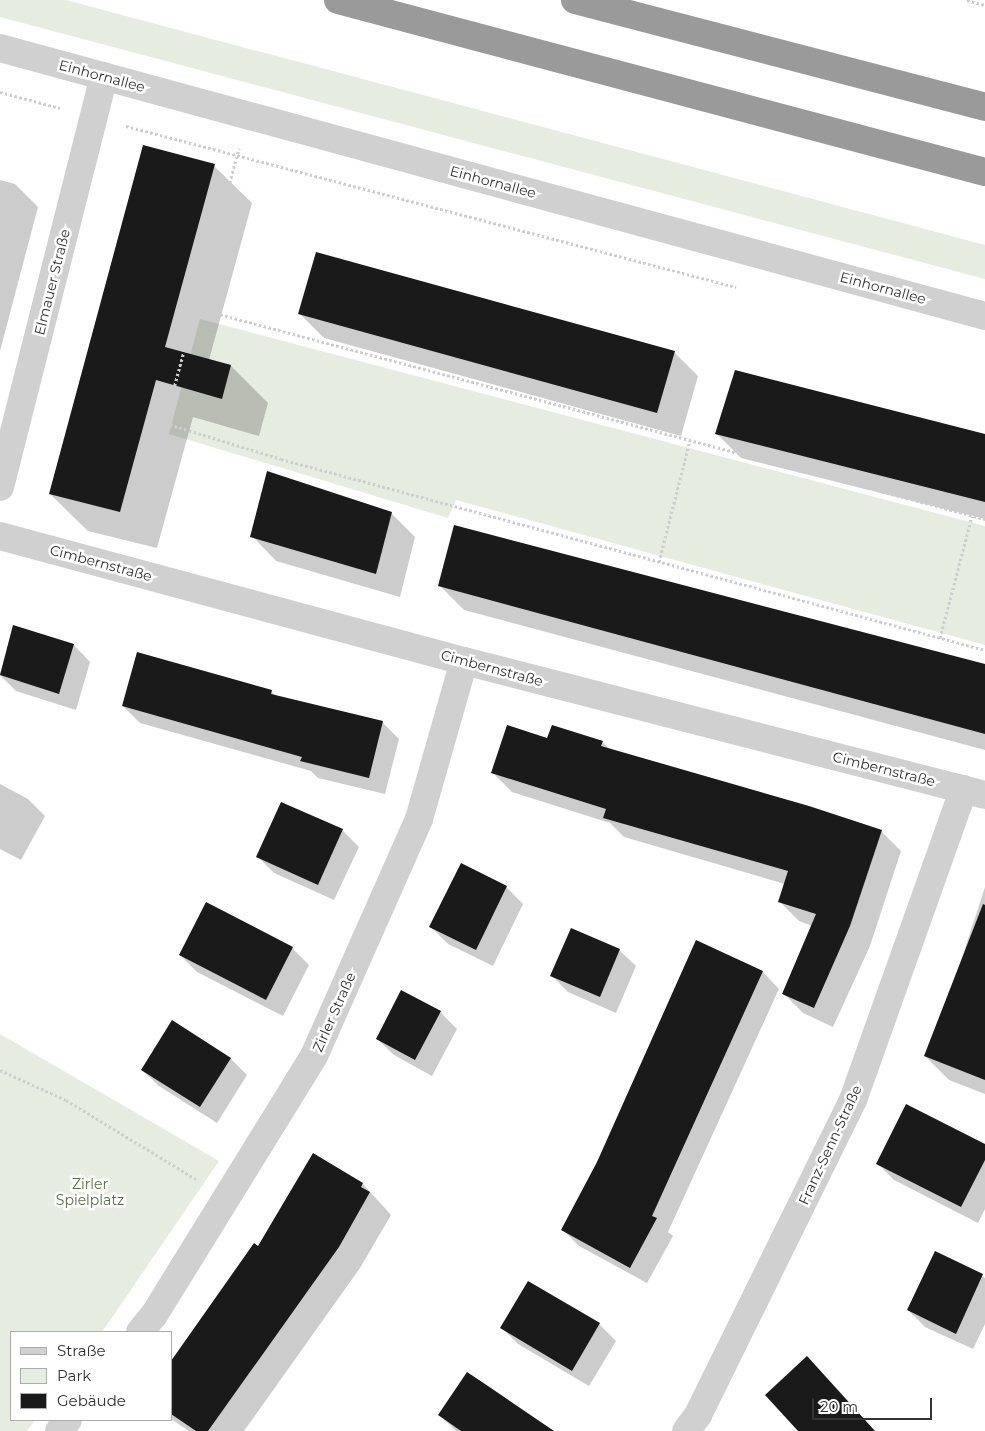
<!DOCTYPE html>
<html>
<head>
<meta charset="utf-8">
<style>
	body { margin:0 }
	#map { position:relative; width:985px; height:1431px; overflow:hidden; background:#fff; font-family:Montserrat,sans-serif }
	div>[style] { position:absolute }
	.green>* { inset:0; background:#e6ecdf }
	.shadow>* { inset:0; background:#0003 }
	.building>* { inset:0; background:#1a1a1a }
	.path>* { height:3px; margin-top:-1.5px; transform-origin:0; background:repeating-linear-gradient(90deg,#cdcdcd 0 2.5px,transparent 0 5px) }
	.minor>* { height:28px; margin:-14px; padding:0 14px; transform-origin:14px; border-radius:14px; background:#d0d0d0 }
	.highway>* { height:28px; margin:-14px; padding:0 14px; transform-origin:14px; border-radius:14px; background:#9a9a9a }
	span { translate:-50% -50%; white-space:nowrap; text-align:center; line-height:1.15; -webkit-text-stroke:5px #fff; paint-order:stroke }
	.street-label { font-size:14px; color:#333 }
	.park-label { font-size:14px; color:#56703f }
	.legend { position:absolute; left:10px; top:1331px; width:162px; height:90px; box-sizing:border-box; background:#fff; border:1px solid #adadad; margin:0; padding:6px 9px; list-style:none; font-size:15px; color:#333 }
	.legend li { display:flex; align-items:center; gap:10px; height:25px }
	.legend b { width:25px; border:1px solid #adadad }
	.scale { position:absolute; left:812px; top:1398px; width:120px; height:22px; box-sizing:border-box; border:2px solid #333; border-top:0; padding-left:6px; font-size:15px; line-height:18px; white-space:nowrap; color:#333; -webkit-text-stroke:4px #fff; paint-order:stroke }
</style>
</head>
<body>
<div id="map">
	<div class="green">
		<div style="clip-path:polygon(0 0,66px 0,985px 245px,985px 279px,0 17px)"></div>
		<div style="clip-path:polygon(200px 319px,985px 526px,985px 645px,456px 500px,448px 518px,169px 434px)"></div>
		<div style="clip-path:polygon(0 1034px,219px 1161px,102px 1332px,11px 1332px,11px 1420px,35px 1420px,27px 1431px,0 1431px)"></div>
	</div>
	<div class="shadow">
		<div style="clip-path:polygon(214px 166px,252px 203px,209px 360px,231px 366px,268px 403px,259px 436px,193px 417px,157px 548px,88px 531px,50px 494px)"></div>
		<div style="clip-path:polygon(0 180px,15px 184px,38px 207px,0 351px)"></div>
		<div style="clip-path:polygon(300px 314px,674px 352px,698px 376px,681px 436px,324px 338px)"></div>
		<div style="clip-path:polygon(717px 434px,985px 436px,985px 519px,741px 458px)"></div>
		<div style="clip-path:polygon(391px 513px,415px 537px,400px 597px,276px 561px,252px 536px)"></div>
		<div style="clip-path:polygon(440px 586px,985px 665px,985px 750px,464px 610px)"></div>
		<div style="clip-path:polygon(14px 626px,74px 645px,90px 662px,76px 710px,16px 691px,0 675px)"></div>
		<div style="clip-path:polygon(271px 691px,277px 697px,382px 722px,399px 739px,385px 794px,318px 778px,311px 771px,140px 723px,123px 706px)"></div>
		<div style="clip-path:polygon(548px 739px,602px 742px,611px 750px,881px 831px,901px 851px,870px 946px,833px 1027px,803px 1013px,784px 994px,812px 926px,799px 921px,779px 901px,785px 884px,624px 837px,610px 823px,512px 792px,493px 773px)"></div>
		<div style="clip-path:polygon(0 784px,28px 799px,45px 816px,21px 860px,0 849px)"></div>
		<div style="clip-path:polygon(342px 830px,359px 847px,334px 900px,274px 873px,258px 857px)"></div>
		<div style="clip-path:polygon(506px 887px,523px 904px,493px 966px,448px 944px,431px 927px)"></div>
		<div style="clip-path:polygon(985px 887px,985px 1094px,949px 1080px,925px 1056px,957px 973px)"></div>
		<div style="clip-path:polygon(697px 942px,763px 972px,779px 989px,668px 1232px,673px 1236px,647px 1283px,579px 1246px,562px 1229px,598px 1163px)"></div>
		<div style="clip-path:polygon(292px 948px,309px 965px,283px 1016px,197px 972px,180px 955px)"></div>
		<div style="clip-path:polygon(619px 950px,636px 966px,616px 1013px,568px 992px,552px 976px)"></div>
		<div style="clip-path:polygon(440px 1012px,457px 1029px,432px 1076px,394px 1055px,377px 1039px)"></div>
		<div style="clip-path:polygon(173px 1021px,231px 1059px,247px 1075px,217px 1123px,159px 1086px,142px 1070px)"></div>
		<div style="clip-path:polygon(985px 1145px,985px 1209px,978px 1223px,894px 1180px,878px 1164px)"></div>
		<div style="clip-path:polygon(313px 1155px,363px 1184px,391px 1215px,360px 1268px,244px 1431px,189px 1431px,171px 1419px,171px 1363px,259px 1248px)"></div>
		<div style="clip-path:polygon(936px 1253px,985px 1278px,985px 1324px,973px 1349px,925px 1327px,908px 1310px)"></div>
		<div style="clip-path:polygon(529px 1282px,599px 1324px,616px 1341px,589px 1386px,518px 1344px,502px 1328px)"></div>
		<div style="clip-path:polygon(439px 1414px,547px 1431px,456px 1431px)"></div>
	</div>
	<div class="building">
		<div style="clip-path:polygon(143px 145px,215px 164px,165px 347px,231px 365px,222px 399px,156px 380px,120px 512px,49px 494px)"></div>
		<div style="clip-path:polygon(316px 252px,675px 351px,657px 413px,298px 314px)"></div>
		<div style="clip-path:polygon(735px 370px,985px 434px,985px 502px,715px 434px)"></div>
		<div style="clip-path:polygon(267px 471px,392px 512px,376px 574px,250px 537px)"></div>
		<div style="clip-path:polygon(454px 525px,985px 664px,985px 734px,438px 586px)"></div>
		<div style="clip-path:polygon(13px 625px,74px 644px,59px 694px,0 675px)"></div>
		<div style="clip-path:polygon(137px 652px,272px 690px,271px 694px,383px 721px,369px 778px,300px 761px,302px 757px,122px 706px)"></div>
		<div style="clip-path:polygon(507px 725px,547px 738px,552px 725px,603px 741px,601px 746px,809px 806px,882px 830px,850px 926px,814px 1008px,782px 994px,816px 914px,778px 902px,788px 871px,603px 818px,606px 809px,491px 773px)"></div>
		<div style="clip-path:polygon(281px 802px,343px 829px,318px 885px,256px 857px)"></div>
		<div style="clip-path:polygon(461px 863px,507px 886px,476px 950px,429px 927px)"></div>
		<div style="clip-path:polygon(206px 902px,293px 947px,266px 1000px,179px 955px)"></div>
		<div style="clip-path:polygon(983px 904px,985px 905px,985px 1080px,924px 1056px)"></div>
		<div style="clip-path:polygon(571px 928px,620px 949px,600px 997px,550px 976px)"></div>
		<div style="clip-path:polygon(696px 940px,763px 971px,652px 1216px,657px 1218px,630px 1268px,561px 1230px,597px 1162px)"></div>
		<div style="clip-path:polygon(401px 990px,441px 1011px,415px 1060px,376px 1039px)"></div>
		<div style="clip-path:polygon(172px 1020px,231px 1058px,200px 1107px,141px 1070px)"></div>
		<div style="clip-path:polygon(906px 1104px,985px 1144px,985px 1160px,961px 1207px,876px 1164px)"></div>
		<div style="clip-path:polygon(313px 1153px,363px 1183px,361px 1187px,370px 1192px,339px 1247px,208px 1431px,196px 1431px,171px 1414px,171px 1361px,254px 1243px,258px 1246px)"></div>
		<div style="clip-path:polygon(935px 1251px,983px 1274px,956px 1334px,907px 1310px)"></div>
		<div style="clip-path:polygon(528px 1281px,600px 1323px,572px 1371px,500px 1328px)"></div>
		<div style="clip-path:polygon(807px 1356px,875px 1431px,798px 1431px,765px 1395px)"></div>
		<div style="clip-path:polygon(467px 1372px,485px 1384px,554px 1431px,461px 1431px,438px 1415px)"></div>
	</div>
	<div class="path">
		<div style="left:967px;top:0;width:19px;rotate:16deg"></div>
		<div style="left:0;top:92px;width:62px;rotate:14.9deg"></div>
		<div style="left:126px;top:126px;width:631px;rotate:14.79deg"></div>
		<div style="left:0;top:254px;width:24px;rotate:15deg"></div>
		<div style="left:196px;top:308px;width:817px;rotate:14.97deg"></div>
		<div style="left:165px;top:423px;width:121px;rotate:17.2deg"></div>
		<div style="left:281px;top:459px;width:729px;rotate:15.18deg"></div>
		<div style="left:134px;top:535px;width:401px;rotate:-74.8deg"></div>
		<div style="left:659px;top:562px;width:126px;rotate:-75.7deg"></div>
		<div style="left:940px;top:638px;width:126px;rotate:-75.3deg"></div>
		<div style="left:0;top:1070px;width:72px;rotate:24.4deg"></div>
		<div style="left:66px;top:1100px;width:152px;rotate:31.3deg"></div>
	</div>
	<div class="minor">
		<div style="left:0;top:48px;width:1021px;rotate:15.22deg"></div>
		<div style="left:0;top:487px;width:424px;rotate:-75.8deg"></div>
		<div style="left:0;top:536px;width:481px;rotate:15.1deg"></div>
		<div style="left:464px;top:661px;width:538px;rotate:14.42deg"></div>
		<div style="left:140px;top:1332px;width:22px;rotate:-51deg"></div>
		<div style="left:154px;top:1315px;width:304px;rotate:-58.3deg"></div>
		<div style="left:314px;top:1056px;width:259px;rotate:-66.1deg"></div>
		<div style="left:419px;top:819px;width:164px;rotate:-74.1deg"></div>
		<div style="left:59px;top:1431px;width:14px;rotate:-51deg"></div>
		<div style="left:686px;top:1431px;width:20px;rotate:-53deg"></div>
		<div style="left:698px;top:1415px;width:351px;rotate:-63.8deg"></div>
		<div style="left:853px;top:1100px;width:330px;rotate:-70.4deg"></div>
	</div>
	<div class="highway">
		<div style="left:338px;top:0;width:669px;rotate:14.89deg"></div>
		<div style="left:575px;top:0;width:424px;rotate:14.6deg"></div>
	</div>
	<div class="street-label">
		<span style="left:102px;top:76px;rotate:15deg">Einhornallee</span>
		<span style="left:493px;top:182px;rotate:15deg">Einhornallee</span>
		<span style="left:52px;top:282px;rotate:-76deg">Elmauer Straße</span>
		<span style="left:883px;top:288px;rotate:15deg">Einhornallee</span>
		<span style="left:101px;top:563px;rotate:15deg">Cimbernstraße</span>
		<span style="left:492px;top:668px;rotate:15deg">Cimbernstraße</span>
		<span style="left:884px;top:769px;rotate:14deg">Cimbernstraße</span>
		<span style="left:334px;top:1012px;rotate:-66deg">Zirler Straße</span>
		<span style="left:830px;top:1145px;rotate:-65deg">Franz-Senn-Straße</span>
	</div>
	<div class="park-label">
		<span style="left:90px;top:1192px">Zirler<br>Spielplatz</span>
	</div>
	<ul class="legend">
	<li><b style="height:6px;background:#d0d0d0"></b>Straße</li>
	<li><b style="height:14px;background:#e6ecdf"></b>Park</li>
	<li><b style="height:14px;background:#1a1a1a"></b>Gebäude</li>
	</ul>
	<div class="scale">20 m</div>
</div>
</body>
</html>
